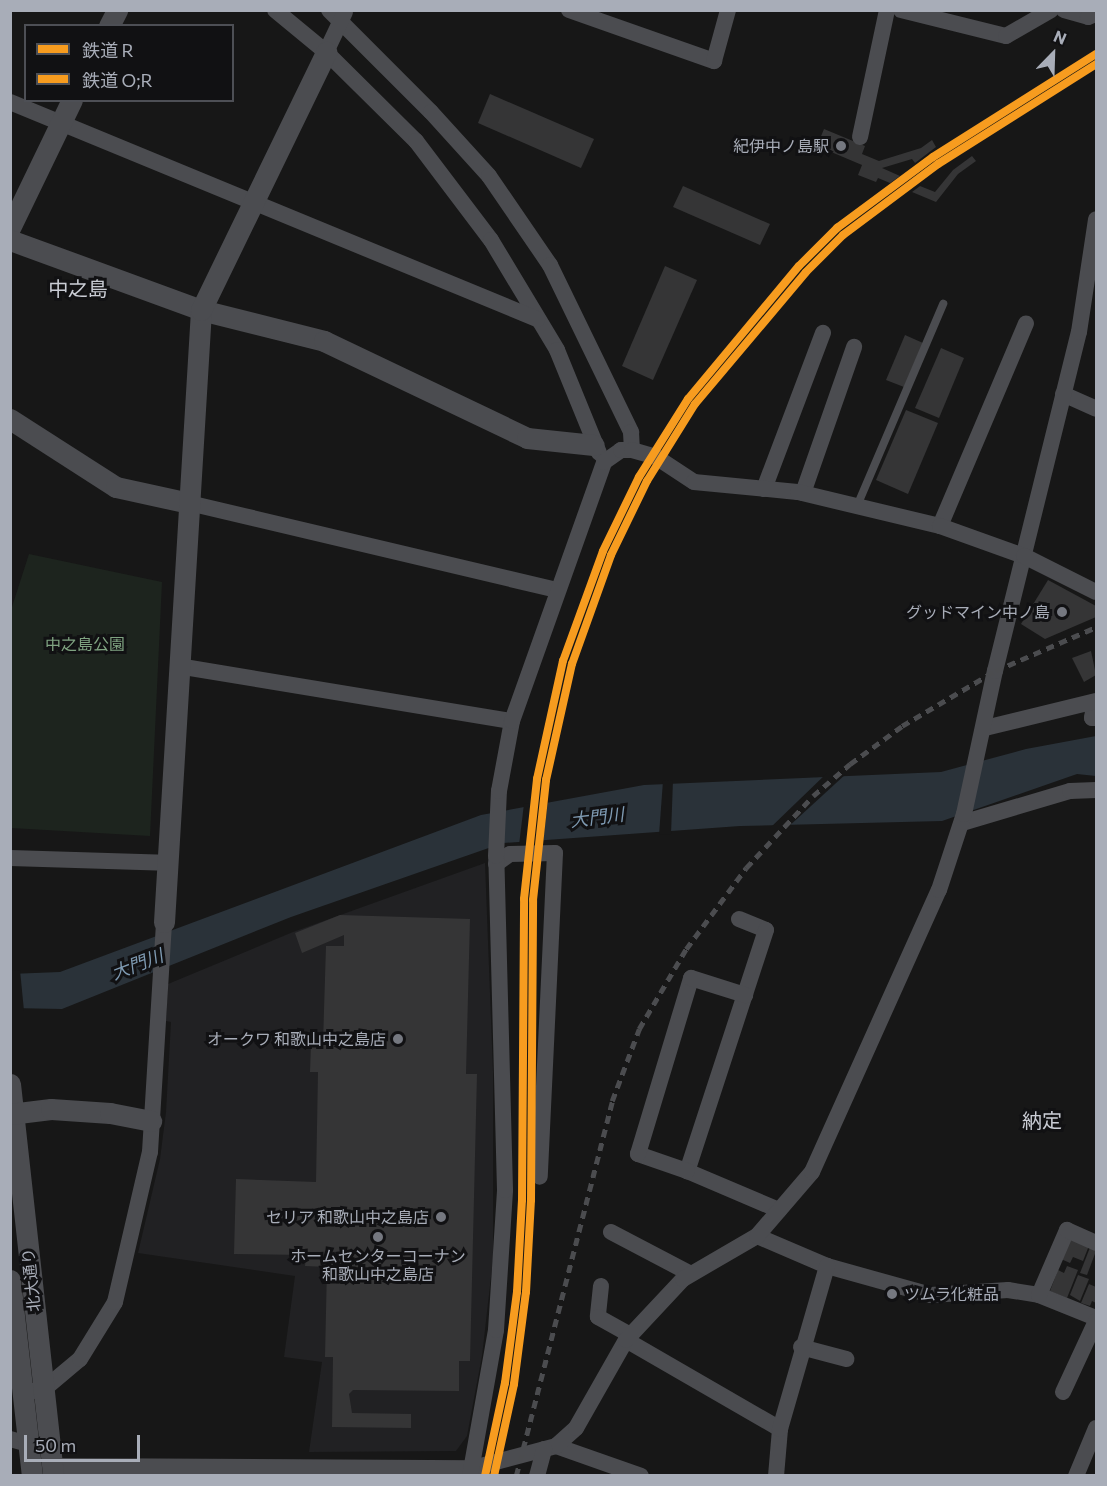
<!DOCTYPE html>
<html>
<head>
<meta charset="utf-8">
<style>
	body { margin:0 }
	#map { position:relative; width:1107px; height:1486px; overflow:hidden; background:#171717; font-family:Commissioner,"Noto Sans JP",sans-serif }
	div>[style] { position:absolute }
	.built>* { inset:0; background:#212123 }
	.green>* { inset:0; background:#1d241e }
	.water>* { inset:0; background:#2a3239 }
	.pier>* { inset:0; background:#171717 }
	.building>* { inset:0; background:#353536 }
	.service>* { height:8px; margin:-4px; padding:0 4px; transform-origin:4px; border-radius:4px; background:#4b4c50 }
	.minor>* { height:16px; margin:-8px; padding:0 8px; transform-origin:8px; border-radius:8px; background:#4b4c50 }
	.tertiary>* { height:21px; margin:-10.5px; padding:0 10.5px; transform-origin:10.5px; border-radius:10.5px; background:#4b4c50 }
	.rail>* { height:4.5px; margin-top:-2.25px; transform-origin:0; background:repeating-linear-gradient(90deg,#4b4c4f 0 8px,transparent 0 14px) }
	.rail-1>* { height:8px; margin:-4px; padding:0 4px; transform-origin:4px; border-radius:4px; background:#f79c1f }
	.rail-2>* { height:8px; margin:-4px; padding:0 4px; transform-origin:4px; border-radius:4px; background:#f79c1f }
	.dots>* { width:16px; height:16px; translate:-50% -50%; box-sizing:border-box; border:3px solid #111113; border-radius:50% }
	span { translate:-50% -50%; white-space:nowrap; text-align:center; line-height:1.15; -webkit-text-stroke:6px #111113; paint-order:stroke }
	.poi-label { font-size:16px; color:#a8adb8 }
	.right { translate:-100% -50%; text-align:right }
	.left { translate:0 -50%; text-align:left }
	.park-label { font-size:16px; color:#7fa381 }
	.street-label { font-size:16px; color:#a8adb8 }
	.water-label { font-size:18px; color:#7f9bb3; font-style:italic }
	.quarter-label { font-size:20px; color:#c9ccd4 }
	.frame { position:absolute; inset:0; border:12px solid #a8adb8; pointer-events:none }
	.legend { position:absolute; left:24px; top:24px; width:210px; height:78px; box-sizing:border-box; background:#111113; border:2px solid #4d4f55; margin:0; padding:8px 10px; list-style:none; font-size:18px; color:#a8adb8 }
	.legend li { display:flex; align-items:center; gap:12px; height:30px }
	.legend b { width:30px; border:2px solid #4d4f55 }
	.north { position:absolute; left:1023px; top:24px; width:60px; height:60px; -webkit-text-stroke:4px #111113; paint-order:stroke; rotate:23deg; font-size:16px; font-weight:700; line-height:24px; text-align:center; color:#a8adb8 }
	.north::after { content:''; display:block; margin:auto; width:21px; height:27px; background:#a8adb8; clip-path:polygon(50% 0,100% 100%,50% 72%,0 100%) }
	.scale { position:absolute; left:24px; top:1435px; width:116px; height:27px; box-sizing:border-box; border:3px solid #a8adb8; border-top:0; padding-left:8px; font-size:18px; line-height:21px; white-space:nowrap; color:#a8adb8; -webkit-text-stroke:4px #111113; paint-order:stroke }
</style>
</head>
<body>
<div id="map">
	<div class="built">
		<div style="clip-path:polygon(485px 863px,493px 1072px,493px 1259px,482px 1356px,467px 1436px,456px 1451px,309px 1452px,322px 1362px,284px 1357px,295px 1276px,138px 1253px,160px 1159px,166px 1112px,171px 1022px,166px 1021px,168px 984px,293px 932px)"></div>
	</div>
	<div class="green">
		<div style="clip-path:polygon(29px 554px,162px 582px,150px 836px,11px 828px,11px 610px)"></div>
	</div>
	<div class="water">
		<div style="clip-path:polygon(1096px 736px,1096px 776px,1077px 774px,942px 821px,740px 826px,503px 843px,291px 917px,62px 1009px,11px 1008px,10px 974px,60px 972px,481px 815px,644px 785px,941px 772px,1026px 749px)"></div>
	</div>
	<div class="pier">
		<div style="clip-path:polygon(827px 773px,847px 773px,787px 828px,770px 828px)"></div>
		<div style="clip-path:polygon(673px 780px,671px 834px,659px 835px,663px 781px)"></div>
		<div style="clip-path:polygon(548px 800px,543px 843px,519px 845px,524px 804px)"></div>
		<div style="clip-path:polygon(20px 970px,24px 1011px,10px 1011px,10px 971px)"></div>
	</div>
	<div class="building">
		<div style="clip-path:polygon(490px 94px,594px 139px,581px 168px,478px 123px)"></div>
		<div style="clip-path:polygon(824px 129px,865px 146px,862px 154px,879px 161px,921px 148px,932px 140px,936px 147px,915px 163px,912px 159px,882px 168px,900px 176px,890px 183px,878px 178px,876px 182px,858px 175px,862px 165px,817px 146px)"></div>
		<div style="clip-path:polygon(972px 156px,976px 161px,958px 174px,936px 202px,912px 192px,920px 186px,935px 192px,953px 170px)"></div>
		<div style="clip-path:polygon(683px 186px,770px 224px,760px 245px,673px 207px)"></div>
		<div style="clip-path:polygon(665px 266px,697px 280px,653px 380px,622px 366px)"></div>
		<div style="clip-path:polygon(905px 335px,923px 343px,904px 387px,886px 380px)"></div>
		<div style="clip-path:polygon(941px 348px,964px 358px,939px 418px,915px 408px)"></div>
		<div style="clip-path:polygon(906px 410px,938px 423px,908px 494px,876px 480px)"></div>
		<div style="clip-path:polygon(1048px 580px,1096px 606px,1096px 617px,1045px 639px,1021px 624px)"></div>
		<div style="clip-path:polygon(1091px 651px,1096px 675px,1084px 682px,1072px 658px)"></div>
		<div style="clip-path:polygon(340px 915px,470px 919px,466px 1074px,477px 1074px,470px 1361px,459px 1361px,459px 1391px,353px 1390px,349px 1394px,352px 1413px,411px 1414px,411px 1428px,332px 1427px,333px 1357px,325px 1357px,327px 1267px,305px 1266px,306px 1255px,234px 1254px,236px 1179px,316px 1182px,318px 1072px,310px 1072px,311px 1043px,323px 1043px,326px 946px,344px 946px,344px 935px,302px 953px,295px 933px)"></div>
		<div style="clip-path:polygon(1070px 1235px,1090px 1243px,1083px 1261px,1073px 1257px,1070px 1263px,1061px 1259px)"></div>
		<div style="clip-path:polygon(1091px 1245px,1096px 1251px,1087px 1275px,1080px 1273px)"></div>
		<div style="clip-path:polygon(1067px 1266px,1078px 1270px,1067px 1298px,1050px 1291px,1058px 1270px,1064px 1273px)"></div>
		<div style="clip-path:polygon(1078px 1275px,1089px 1279px,1080px 1301px,1070px 1295px)"></div>
		<div style="clip-path:polygon(1089px 1284px,1096px 1287px,1096px 1303px,1092px 1301px,1090px 1306px,1081px 1303px)"></div>
	</div>
	<div class="service">
		<div style="left:857px;top:506px;width:220px;rotate:-66.9deg"></div>
	</div>
	<div class="minor">
		<div style="left:275px;top:10px;width:66px;rotate:39.5deg"></div>
		<div style="left:326px;top:52px;width:127px;rotate:44.7deg"></div>
		<div style="left:416px;top:141px;width:124px;rotate:52.9deg"></div>
		<div style="left:491px;top:240px;width:128px;rotate:59deg"></div>
		<div style="left:557px;top:350px;width:111px;rotate:67.8deg"></div>
		<div style="left:329px;top:10px;width:144px;rotate:45deg"></div>
		<div style="left:431px;top:112px;width:86px;rotate:47.8deg"></div>
		<div style="left:489px;top:176px;width:108px;rotate:55.6deg"></div>
		<div style="left:550px;top:265px;width:186px;rotate:64.1deg"></div>
		<div style="left:631px;top:432px;width:18px;rotate:87deg"></div>
		<div style="left:569px;top:10px;width:154px;rotate:19.4deg"></div>
		<div style="left:714px;top:61px;width:53px;rotate:-74.6deg"></div>
		<div style="left:901px;top:10px;width:108px;rotate:13.9deg"></div>
		<div style="left:1006px;top:36px;width:52px;rotate:-30deg"></div>
		<div style="left:1064px;top:10px;width:25px;rotate:16deg"></div>
		<div style="left:1088px;top:17px;width:9px;rotate:-21deg"></div>
		<div style="left:326px;top:52px;width:44px;rotate:-64.6deg"></div>
		<div style="left:10px;top:102px;width:570px;rotate:22.38deg"></div>
		<div style="left:860px;top:137px;width:130px;rotate:-78deg"></div>
		<div style="left:1063px;top:394px;width:36px;rotate:24deg"></div>
		<div style="left:764px;top:489px;width:167px;rotate:-69.3deg"></div>
		<div style="left:803px;top:493px;width:155px;rotate:-70.7deg"></div>
		<div style="left:189px;top:503px;width:378px;rotate:13.3deg"></div>
		<div style="left:940px;top:526px;width:220px;rotate:-67deg"></div>
		<div style="left:178px;top:666px;width:338px;rotate:9.4deg"></div>
		<div style="left:1094px;top:704px;width:14px;rotate:98deg"></div>
		<div style="left:1092px;top:718px;width:4px"></div>
		<div style="left:985px;top:728px;width:114px;rotate:-13.7deg"></div>
		<div style="left:962px;top:823px;width:113px;rotate:-16.5deg"></div>
		<div style="left:1070px;top:791px;width:26px;rotate:-2deg"></div>
		<div style="left:10px;top:858px;width:155px;rotate:1.8deg"></div>
		<div style="left:496px;top:864px;width:17px;rotate:-36deg"></div>
		<div style="left:510px;top:854px;width:45px;rotate:-1.3deg"></div>
		<div style="left:555px;top:853px;width:324px;rotate:92.7deg"></div>
		<div style="left:739px;top:919px;width:29px;rotate:22deg"></div>
		<div style="left:766px;top:930px;width:254px;rotate:108.1deg"></div>
		<div style="left:687px;top:1171px;width:100px;rotate:23deg"></div>
		<div style="left:687px;top:1171px;width:52px;rotate:-160.9deg"></div>
		<div style="left:638px;top:1154px;width:184px;rotate:-73.2deg"></div>
		<div style="left:691px;top:978px;width:57px;rotate:17.5deg"></div>
		<div style="left:611px;top:1232px;width:90px;rotate:27.7deg"></div>
		<div style="left:757px;top:1236px;width:76px;rotate:23.2deg"></div>
		<div style="left:827px;top:1266px;width:108px;rotate:15.6deg"></div>
		<div style="left:931px;top:1295px;width:77px;rotate:-3.7deg"></div>
		<div style="left:1008px;top:1290px;width:31px;rotate:9deg"></div>
		<div style="left:1039px;top:1295px;width:61px;rotate:22deg"></div>
		<div style="left:601px;top:1286px;width:31px;rotate:96deg"></div>
		<div style="left:598px;top:1317px;width:38px;rotate:29deg"></div>
		<div style="left:1039px;top:1295px;width:71px;rotate:-66.7deg"></div>
		<div style="left:1067px;top:1230px;width:32px;rotate:24deg"></div>
		<div style="left:626px;top:1340px;width:178px;rotate:30deg"></div>
		<div style="left:801px;top:1347px;width:47px;rotate:14.9deg"></div>
		<div style="left:33px;top:1391px;width:10px;rotate:-6deg"></div>
		<div style="left:43px;top:1390px;width:48px;rotate:-40deg"></div>
		<div style="left:80px;top:1359px;width:67px;rotate:-58.4deg"></div>
		<div style="left:115px;top:1302px;width:154px;rotate:-76.9deg"></div>
		<div style="left:150px;top:1152px;width:230px;rotate:-86.5deg"></div>
		<div style="left:1063px;top:1392px;width:78px;rotate:-65.1deg"></div>
		<div style="left:10px;top:1439px;width:20px;rotate:15deg"></div>
		<div style="left:556px;top:1446px;width:90px;rotate:19.4deg"></div>
		<div style="left:53px;top:1466px;width:420px;rotate:0.3deg"></div>
		<div style="left:473px;top:1468px;width:86px;rotate:-14.8deg"></div>
		<div style="left:556px;top:1446px;width:27px;rotate:-42deg"></div>
		<div style="left:576px;top:1428px;width:101px;rotate:-60.4deg"></div>
		<div style="left:626px;top:1340px;width:83px;rotate:-46.9deg"></div>
		<div style="left:683px;top:1279px;width:86px;rotate:-30.2deg"></div>
		<div style="left:757px;top:1236px;width:84px;rotate:-49.3deg"></div>
		<div style="left:812px;top:1172px;width:309px;rotate:-65.8deg"></div>
		<div style="left:939px;top:890px;width:80px;rotate:-71.8deg"></div>
		<div style="left:964px;top:814px;width:146px;rotate:-77.8deg"></div>
		<div style="left:995px;top:671px;width:349px;rotate:-76.1deg"></div>
		<div style="left:1079px;top:332px;width:114px;rotate:-81.4deg"></div>
		<div style="left:470px;top:1476px;width:148px;rotate:-79.9deg"></div>
		<div style="left:496px;top:1330px;width:140px;rotate:-86.3deg"></div>
		<div style="left:505px;top:1190px;width:334px;rotate:-91.5deg"></div>
		<div style="left:496px;top:856px;width:65px;rotate:-87.4deg"></div>
		<div style="left:499px;top:791px;width:71px;rotate:-79.5deg"></div>
		<div style="left:512px;top:721px;width:275px;rotate:-70.4deg"></div>
		<div style="left:604px;top:462px;width:21px;rotate:-35deg"></div>
		<div style="left:621px;top:450px;width:11px"></div>
		<div style="left:632px;top:450px;width:25px;rotate:16deg"></div>
		<div style="left:656px;top:457px;width:45px;rotate:33.3deg"></div>
		<div style="left:694px;top:482px;width:104px;rotate:5.5deg"></div>
		<div style="left:798px;top:492px;width:146px;rotate:13.5deg"></div>
		<div style="left:940px;top:526px;width:89px;rotate:19.7deg"></div>
		<div style="left:1024px;top:556px;width:80px;rotate:26.6deg"></div>
		<div style="left:537px;top:1476px;width:28px;rotate:-75deg"></div>
		<div style="left:776px;top:1476px;width:47px;rotate:-85.1deg"></div>
		<div style="left:780px;top:1429px;width:170px;rotate:-73.9deg"></div>
		<div style="left:1076px;top:1476px;width:52px;rotate:-67.4deg"></div>
	</div>
	<div class="tertiary">
		<div style="left:109px;top:26px;width:18px;rotate:-63deg"></div>
		<div style="left:10px;top:228px;width:142px;rotate:-64.2deg"></div>
		<div style="left:10px;top:240px;width:203px;rotate:20.1deg"></div>
		<div style="left:201px;top:310px;width:127px;rotate:14.1deg"></div>
		<div style="left:324px;top:341px;width:225px;rotate:25.5deg"></div>
		<div style="left:527px;top:438px;width:67px;rotate:6deg"></div>
		<div style="left:10px;top:419px;width:126px;rotate:32.7deg"></div>
		<div style="left:116px;top:487px;width:75px;rotate:12.4deg"></div>
		<div style="left:164px;top:922px;width:613px;rotate:-86.54deg"></div>
		<div style="left:201px;top:310px;width:287px;rotate:-64.1deg"></div>
		<div style="left:10px;top:1084px;width:394px;rotate:83.7deg"></div>
		<div style="left:10px;top:1114px;width:41px;rotate:-7deg"></div>
		<div style="left:51px;top:1109px;width:59px;rotate:3.9deg"></div>
		<div style="left:110px;top:1113px;width:42px;rotate:11deg"></div>
		<div style="left:10px;top:1280px;width:197px;rotate:83.6deg"></div>
	</div>
	<div class="rail">
		<div style="left:516px;top:1476px;width:387px;rotate:-75.6deg"></div>
		<div style="left:612px;top:1101px;width:77px;rotate:-69.4deg"></div>
		<div style="left:639px;top:1029px;width:93px;rotate:-59.6deg"></div>
		<div style="left:686px;top:949px;width:101px;rotate:-53.5deg"></div>
		<div style="left:746px;top:868px;width:98px;rotate:-47.1deg"></div>
		<div style="left:813px;top:796px;width:49px;rotate:-40.9deg"></div>
		<div style="left:850px;top:764px;width:64px;rotate:-36.2deg"></div>
		<div style="left:902px;top:726px;width:108px;rotate:-30.6deg"></div>
		<div style="left:995px;top:671px;width:110px;rotate:-23.5deg"></div>
	</div>
	<div class="rail-1">
		<div style="left:485px;top:1476px;width:95px;rotate:-77.9deg"></div>
		<div style="left:505px;top:1383px;width:92px;rotate:-82.5deg"></div>
		<div style="left:517px;top:1292px;width:92px;rotate:-86.9deg"></div>
		<div style="left:522px;top:1200px;width:301px;rotate:-89.6deg"></div>
		<div style="left:524px;top:899px;width:121px;rotate:-83.8deg"></div>
		<div style="left:537px;top:779px;width:121px;rotate:-77.6deg"></div>
		<div style="left:563px;top:661px;width:117px;rotate:-70deg"></div>
		<div style="left:603px;top:551px;width:82px;rotate:-64.1deg"></div>
		<div style="left:639px;top:477px;width:92px;rotate:-57.9deg"></div>
		<div style="left:688px;top:399px;width:173px;rotate:-50.2deg"></div>
		<div style="left:799px;top:266px;width:54px;rotate:-45deg"></div>
		<div style="left:837px;top:228px;width:119px;rotate:-36.5deg"></div>
		<div style="left:933px;top:157px;width:193px;rotate:-32.3deg"></div>
	</div>
	<div class="rail-2">
		<div style="left:494px;top:1476px;width:94px;rotate:-77.7deg"></div>
		<div style="left:514px;top:1384px;width:93px;rotate:-82.6deg"></div>
		<div style="left:526px;top:1292px;width:92px;rotate:-86.9deg"></div>
		<div style="left:531px;top:1200px;width:300px;rotate:-89.6deg"></div>
		<div style="left:533px;top:900px;width:121px;rotate:-83.8deg"></div>
		<div style="left:546px;top:780px;width:119px;rotate:-77.4deg"></div>
		<div style="left:572px;top:664px;width:116px;rotate:-70.3deg"></div>
		<div style="left:611px;top:555px;width:82px;rotate:-64.1deg"></div>
		<div style="left:647px;top:481px;width:91px;rotate:-58.1deg"></div>
		<div style="left:695px;top:404px;width:172px;rotate:-49.9deg"></div>
		<div style="left:806px;top:272px;width:52px;rotate:-45deg"></div>
		<div style="left:843px;top:235px;width:119px;rotate:-36.8deg"></div>
		<div style="left:938px;top:164px;width:187px;rotate:-32.3deg"></div>
	</div>
	<div class="dots">
		<div style="left:841px;top:146px;background:#757880"></div>
		<div style="left:1062px;top:612px;background:#757880"></div>
		<div style="left:398px;top:1039px;background:#757880"></div>
		<div style="left:441px;top:1217px;background:#757880"></div>
		<div style="left:378px;top:1237px;background:#757880"></div>
		<div style="left:892px;top:1294px;background:#757880"></div>
	</div>
	<div class="poi-label">
		<span class="right" style="left:829px;top:146px">紀伊中ノ島駅</span>
		<span class="right" style="left:1050px;top:612px">グッドマイン中ノ島</span>
		<span class="right" style="left:386px;top:1039px">オークワ 和歌山中之島店</span>
		<span class="right" style="left:429px;top:1217px">セリア 和歌山中之島店</span>
		<span style="left:378px;top:1265px">ホームセンターコーナン<br>和歌山中之島店</span>
		<span class="left" style="left:904px;top:1294px">ツムラ化粧品</span>
	</div>
	<div class="park-label">
		<span style="left:85px;top:644px">中之島公園</span>
	</div>
	<div class="street-label">
		<span style="left:31px;top:1280px;rotate:-96deg">北大通り</span>
	</div>
	<div class="water-label">
		<span style="left:597px;top:817px;rotate:-7deg">大門川</span>
		<span style="left:137px;top:964px;rotate:-21deg">大門川</span>
	</div>
	<div class="quarter-label">
		<span style="left:78px;top:288px">中之島</span>
		<span style="left:1042px;top:1120px">納定</span>
	</div>
	<div class="frame"></div>
	<ul class="legend">
	<li><b style="height:8px;background:#f79c1f"></b>鉄道 R</li>
	<li><b style="height:8px;background:#f79c1f"></b>鉄道 O;R</li>
	</ul>
	<div class="north">N</div>
	<div class="scale">50 m</div>
</div>
</body>
</html>
